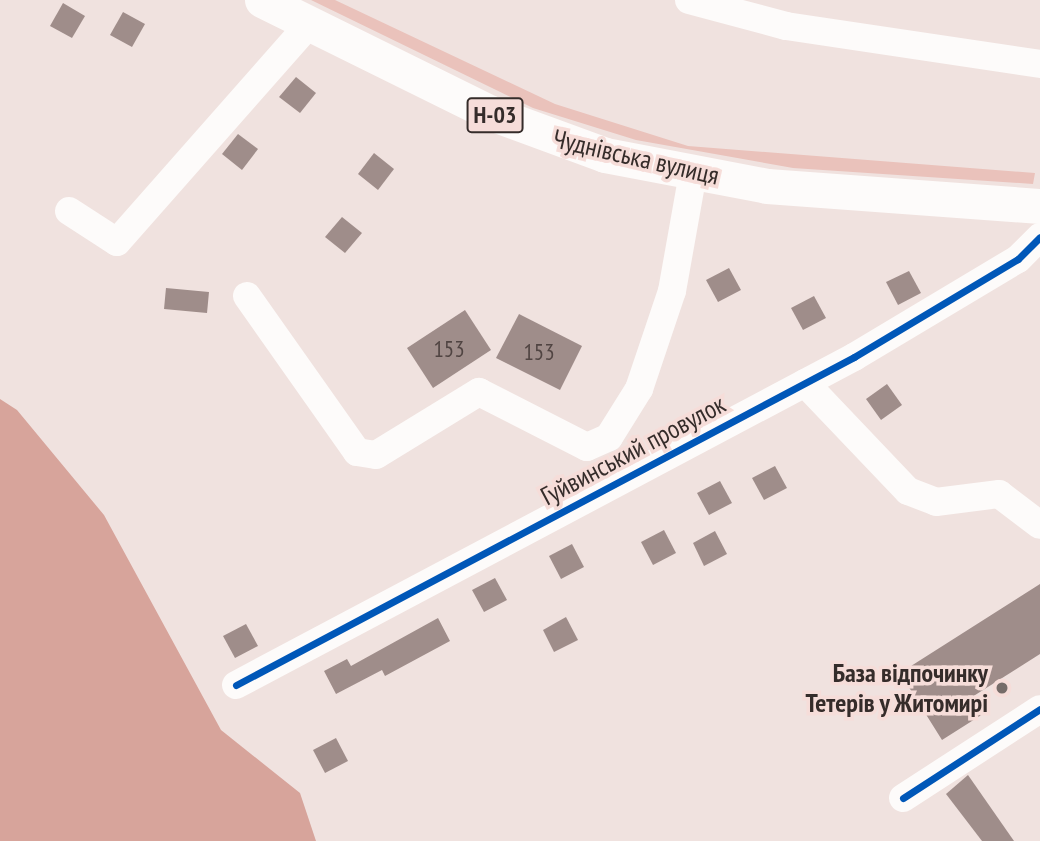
<!DOCTYPE html>
<html>
<head>
<meta charset="utf-8">
<style>
	body { margin:0 }
	#map { position:relative; width:1040px; height:841px; overflow:hidden; background:#f0e2df; font-family:"PT Sans Narrow",sans-serif }
	div>[style] { position:absolute }
	.green>* { inset:0; background:#eac2bb }
	.water>* { inset:0; background:#d7a49b }
	.building>* { inset:0; background:#9f8d8a }
	.minor>* { height:28px; margin:-14px; padding:0 14px; transform-origin:14px; border-radius:14px; background:#fdfbfa }
	.major>* { height:35px; margin:-17.5px; padding:0 17.5px; transform-origin:17.5px; border-radius:17.5px; background:#fdfbfa }
	.cycleway>* { height:7px; margin:-3.5px; padding:0 3.5px; transform-origin:3.5px; border-radius:3.5px; background:#0057b8 }
	.dots>* { width:19px; height:19px; translate:-50% -50%; box-sizing:border-box; border:4px solid #f6ddd9; border-radius:50% }
	span { translate:-50% -50%; white-space:nowrap; text-align:center; line-height:1.15; -webkit-text-stroke:7px #f6ddd9; paint-order:stroke }
	.number-label { font-size:23px; color:#504442 }
	.number-label span { -webkit-text-stroke-width:0 }
	.shield-label span { padding:2px 5px; background:#f6ddd9; border:2px solid; border-radius:5px; -webkit-text-stroke-width:0 }
	.shield-label { font-size:24px; color:#352c2a; font-weight:700 }
	.street-label { font-size:26px; color:#352c2a }
	.poi-label { font-size:26px; color:#352c2a; font-weight:700 }
	.right { translate:-100% -50%; text-align:right }
</style>
</head>
<body>
<div id="map">
	<div class="green">
		<div style="clip-path:polygon(311px 0,335px 0,555px 104px,688px 146px,1035px 173px,1033px 184px,793px 168px,636px 140px,533px 108px)"></div>
	</div>
	<div class="water">
		<div style="clip-path:polygon(0 399px,17px 410px,104px 515px,221px 730px,300px 793px,316px 841px,0 841px)"></div>
	</div>
	<div class="building">
		<div style="clip-path:polygon(63px 3px,85px 16px,72px 38px,50px 26px)"></div>
		<div style="clip-path:polygon(123px 12px,145px 24px,132px 47px,110px 35px)"></div>
		<div style="clip-path:polygon(296px 77px,316px 93px,300px 113px,279px 97px)"></div>
		<div style="clip-path:polygon(238px 134px,258px 149px,242px 170px,222px 154px)"></div>
		<div style="clip-path:polygon(374px 153px,394px 169px,378px 190px,358px 174px)"></div>
		<div style="clip-path:polygon(342px 217px,362px 233px,345px 253px,325px 237px)"></div>
		<div style="clip-path:polygon(729px 268px,741px 290px,718px 302px,706px 280px)"></div>
		<div style="clip-path:polygon(909px 271px,921px 293px,898px 305px,886px 282px)"></div>
		<div style="clip-path:polygon(166px 288px,209px 292px,207px 313px,164px 309px)"></div>
		<div style="clip-path:polygon(814px 296px,826px 318px,803px 330px,791px 308px)"></div>
		<div style="clip-path:polygon(465px 310px,491px 350px,433px 388px,407px 348px)"></div>
		<div style="clip-path:polygon(519px 314px,582px 346px,560px 390px,496px 358px)"></div>
		<div style="clip-path:polygon(887px 384px,902px 405px,881px 420px,866px 399px)"></div>
		<div style="clip-path:polygon(775px 466px,787px 488px,764px 500px,752px 478px)"></div>
		<div style="clip-path:polygon(720px 481px,732px 503px,709px 515px,697px 493px)"></div>
		<div style="clip-path:polygon(664px 530px,676px 553px,653px 565px,641px 542px)"></div>
		<div style="clip-path:polygon(715px 531px,727px 554px,704px 566px,693px 543px)"></div>
		<div style="clip-path:polygon(572px 544px,584px 567px,561px 579px,549px 556px)"></div>
		<div style="clip-path:polygon(495px 578px,507px 600px,484px 612px,472px 590px)"></div>
		<div style="clip-path:polygon(1040px 584px,1040px 654px,972px 697px,983px 714px,942px 740px,900px 673px)"></div>
		<div style="clip-path:polygon(566px 617px,578px 640px,554px 652px,543px 630px)"></div>
		<div style="clip-path:polygon(438px 618px,450px 641px,385px 676px,382px 670px,336px 694px,324px 671px,347px 659px,351px 666px)"></div>
		<div style="clip-path:polygon(246px 624px,258px 646px,235px 658px,223px 636px)"></div>
		<div style="clip-path:polygon(336px 738px,348px 761px,325px 773px,313px 750px)"></div>
		<div style="clip-path:polygon(968px 775px,1014px 841px,982px 841px,946px 794px)"></div>
	</div>
	<div class="minor">
		<div style="left:689px;top:0;width:100px;rotate:15deg"></div>
		<div style="left:786px;top:26px;width:257px;rotate:8.5deg"></div>
		<div style="left:69px;top:211px;width:57px;rotate:32.9deg"></div>
		<div style="left:117px;top:242px;width:292px;rotate:-48.6deg"></div>
		<div style="left:247px;top:296px;width:191px;rotate:54.8deg"></div>
		<div style="left:357px;top:452px;width:19px;rotate:9deg"></div>
		<div style="left:376px;top:455px;width:121px;rotate:-31.5deg"></div>
		<div style="left:479px;top:392px;width:121px;rotate:27deg"></div>
		<div style="left:587px;top:447px;width:24px;rotate:-24deg"></div>
		<div style="left:609px;top:437px;width:57px;rotate:-58deg"></div>
		<div style="left:639px;top:389px;width:103px;rotate:-71.4deg"></div>
		<div style="left:672px;top:291px;width:120px;rotate:-79.9deg"></div>
		<div style="left:805px;top:383px;width:149px;rotate:46.4deg"></div>
		<div style="left:908px;top:491px;width:30px;rotate:21deg"></div>
		<div style="left:936px;top:502px;width:64px;rotate:-7.2deg"></div>
		<div style="left:999px;top:494px;width:51px;rotate:37.1deg"></div>
		<div style="left:236px;top:685px;width:700px;rotate:-27.96deg"></div>
		<div style="left:854px;top:357px;width:191px;rotate:-30.9deg"></div>
		<div style="left:1018px;top:259px;width:31px;rotate:-45deg"></div>
		<div style="left:903px;top:798px;width:163px;rotate:-33deg"></div>
	</div>
	<div class="major">
		<div style="left:262px;top:0;width:255px;rotate:26.3deg"></div>
		<div style="left:491px;top:113px;width:121px;rotate:20.2deg"></div>
		<div style="left:605px;top:155px;width:165px;rotate:10.8deg"></div>
		<div style="left:767px;top:186px;width:274px;rotate:4.2deg"></div>
	</div>
	<div class="cycleway">
		<div style="left:236px;top:685px;width:700px;rotate:-27.96deg"></div>
		<div style="left:854px;top:357px;width:191px;rotate:-30.9deg"></div>
		<div style="left:1018px;top:259px;width:31px;rotate:-45deg"></div>
		<div style="left:903px;top:798px;width:163px;rotate:-33deg"></div>
	</div>
	<div class="dots">
		<div style="left:1002px;top:688px;background:#766c69"></div>
	</div>
	<div class="number-label">
		<span style="left:449px;top:349px">153</span>
		<span style="left:539px;top:352px">153</span>
	</div>
	<div class="shield-label">
		<span style="left:495px;top:115px">Н-03</span>
	</div>
	<div class="street-label">
		<span style="left:636px;top:157px;rotate:13deg">Чуднівська вулиця</span>
		<span style="left:633px;top:450px;rotate:-28deg">Гуйвинський провулок</span>
	</div>
	<div class="poi-label">
		<span class="right" style="left:988px;top:688px">База відпочинку<br>Тетерів у Житомирі</span>
	</div>
</div>
</body>
</html>
